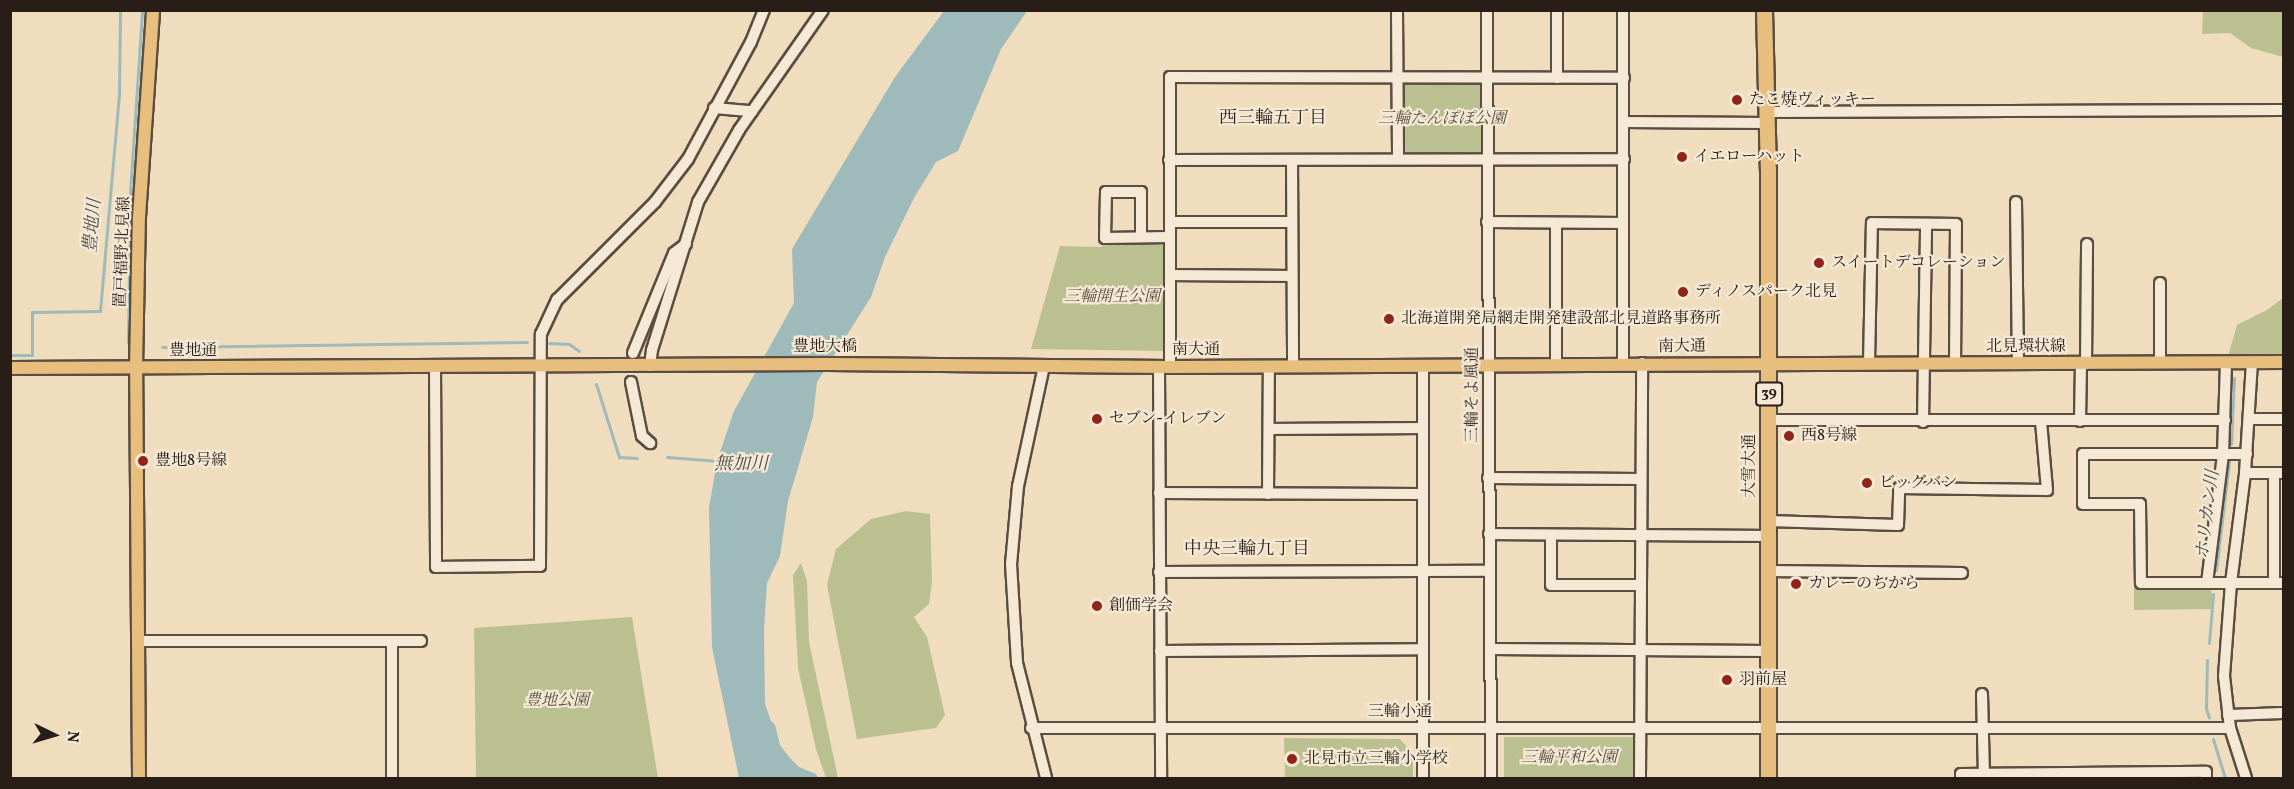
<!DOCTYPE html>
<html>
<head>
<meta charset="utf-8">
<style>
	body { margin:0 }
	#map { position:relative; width:2294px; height:789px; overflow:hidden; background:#f0ddbe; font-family:Vollkorn,"Noto Serif JP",serif }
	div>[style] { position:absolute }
	.green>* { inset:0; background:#bbc090 }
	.water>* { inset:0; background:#9ebabb }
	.stream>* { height:3px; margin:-1.5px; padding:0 1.5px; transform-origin:1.5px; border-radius:1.5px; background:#9ebabb }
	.roads { filter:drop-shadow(2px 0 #5a4d41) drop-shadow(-2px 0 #5a4d41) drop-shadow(0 2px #5a4d41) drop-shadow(0 -2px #5a4d41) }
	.minor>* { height:10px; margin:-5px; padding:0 5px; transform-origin:5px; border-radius:5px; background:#f5e9d5 }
	.major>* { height:12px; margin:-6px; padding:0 6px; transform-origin:6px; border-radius:6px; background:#e8be7f }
	.highway>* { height:15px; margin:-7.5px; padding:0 7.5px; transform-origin:7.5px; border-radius:7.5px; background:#e8be7f }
	.dots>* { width:16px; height:16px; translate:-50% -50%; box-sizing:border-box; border:3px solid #f5e9d5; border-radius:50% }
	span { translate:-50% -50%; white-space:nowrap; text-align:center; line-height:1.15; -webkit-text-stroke:4.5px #f5e9d5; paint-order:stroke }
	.shield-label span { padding:2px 4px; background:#f5e9d5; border:2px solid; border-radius:4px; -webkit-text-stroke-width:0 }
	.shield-label { font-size:15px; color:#281d17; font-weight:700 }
	.poi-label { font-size:16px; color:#281d17 }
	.left { translate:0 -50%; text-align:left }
	.park-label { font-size:16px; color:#544e3b; font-style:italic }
	.street-label { font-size:16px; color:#281d17 }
	.neighbourhood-label { font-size:18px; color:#281d17 }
	.water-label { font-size:18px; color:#4b4c48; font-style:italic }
	.frame { position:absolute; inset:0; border:12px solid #281d17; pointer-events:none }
	.north { position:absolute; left:24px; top:705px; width:60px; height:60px; -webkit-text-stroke:4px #f5e9d5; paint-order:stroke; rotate:95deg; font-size:16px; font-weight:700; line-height:24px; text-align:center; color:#281d17 }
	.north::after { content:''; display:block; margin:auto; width:21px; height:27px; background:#281d17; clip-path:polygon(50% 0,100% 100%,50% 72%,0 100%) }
</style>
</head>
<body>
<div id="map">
	<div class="green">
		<div style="clip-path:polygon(2203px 11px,2283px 11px,2283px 57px,2251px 48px,2230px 33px,2202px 34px)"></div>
		<div style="clip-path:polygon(1401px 83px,1483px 83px,1482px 155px,1402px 155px)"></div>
		<div style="clip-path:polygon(1108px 242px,1165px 242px,1165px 351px,1031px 349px,1060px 246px,1101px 247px)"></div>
		<div style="clip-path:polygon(2283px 298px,2283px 355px,2278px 362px,2226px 363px,2237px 325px,2267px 310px)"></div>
		<div style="clip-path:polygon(906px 511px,930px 514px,932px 582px,929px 604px,914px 617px,927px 637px,945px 715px,936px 728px,857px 739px,827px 585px,836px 549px,871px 519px)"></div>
		<div style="clip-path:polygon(801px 563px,807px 581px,809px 642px,838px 778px,826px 778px,816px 749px,798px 668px,793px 575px)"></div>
		<div style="clip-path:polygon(2134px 588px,2211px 588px,2211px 593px,2215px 593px,2213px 609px,2134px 610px)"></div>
		<div style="clip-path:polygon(632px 617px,658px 778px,476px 778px,474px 628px)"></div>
		<div style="clip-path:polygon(1504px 737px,1633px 737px,1634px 778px,1504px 778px)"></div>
		<div style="clip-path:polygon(1284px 738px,1400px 739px,1413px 754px,1413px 778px,1285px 778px)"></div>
	</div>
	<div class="water">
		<div style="clip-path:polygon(944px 11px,1027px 11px,1001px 49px,958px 151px,936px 162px,914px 198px,885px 257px,871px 297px,817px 382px,813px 417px,788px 501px,780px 556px,767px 583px,764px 631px,765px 704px,771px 721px,775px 725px,780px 745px,789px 757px,799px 767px,816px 774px,818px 778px,739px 778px,712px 647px,709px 508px,717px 461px,734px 411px,794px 303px,792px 249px,895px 77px)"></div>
	</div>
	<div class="stream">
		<div style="left:549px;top:343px;width:20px;rotate:3deg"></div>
		<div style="left:569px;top:344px;width:12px;rotate:35deg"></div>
		<div style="left:130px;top:346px;width:4px;rotate:-117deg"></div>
		<div style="left:128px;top:342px;width:149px;rotate:-89.2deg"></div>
		<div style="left:130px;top:193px;width:183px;rotate:-86.2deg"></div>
		<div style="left:162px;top:347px;width:365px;rotate:-0.8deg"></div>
		<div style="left:10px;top:355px;width:22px"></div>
		<div style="left:32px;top:355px;width:43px;rotate:-90deg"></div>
		<div style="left:32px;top:312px;width:68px;rotate:-0.8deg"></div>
		<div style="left:100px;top:311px;width:217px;rotate:-85deg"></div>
		<div style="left:119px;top:95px;width:85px;rotate:-89.3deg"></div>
		<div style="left:596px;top:384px;width:77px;rotate:72.5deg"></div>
		<div style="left:619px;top:457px;width:18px;rotate:3deg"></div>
		<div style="left:2231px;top:444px;width:66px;rotate:-87.4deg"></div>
		<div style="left:667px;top:457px;width:52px;rotate:4.4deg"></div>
		<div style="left:2216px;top:570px;width:109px;rotate:-83.1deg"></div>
		<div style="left:2209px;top:643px;width:49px;rotate:-85.3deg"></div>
		<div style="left:2207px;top:660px;width:48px;rotate:91.2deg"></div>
		<div style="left:2206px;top:708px;width:10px;rotate:73deg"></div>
		<div style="left:2213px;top:739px;width:41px;rotate:72.9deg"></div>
	</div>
	<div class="roads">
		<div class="minor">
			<div style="left:1397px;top:10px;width:149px;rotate:89.6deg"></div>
			<div style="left:1487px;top:10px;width:768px;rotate:89.7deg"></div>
			<div style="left:1557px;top:10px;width:68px;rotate:90deg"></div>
			<div style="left:714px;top:108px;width:38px;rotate:5deg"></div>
			<div style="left:1767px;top:112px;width:517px;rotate:-0.22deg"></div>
			<div style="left:1624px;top:122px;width:143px;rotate:0.4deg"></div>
			<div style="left:1169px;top:160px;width:455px;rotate:-0.1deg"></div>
			<div style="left:1292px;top:160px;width:206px;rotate:89.7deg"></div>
			<div style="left:2016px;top:202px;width:161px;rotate:89.3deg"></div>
			<div style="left:1170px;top:222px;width:122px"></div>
			<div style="left:1487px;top:222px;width:136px;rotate:0.4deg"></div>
			<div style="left:1141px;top:237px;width:45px;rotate:-90deg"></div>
			<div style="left:1141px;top:192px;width:35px;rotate:180deg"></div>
			<div style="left:1106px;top:192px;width:46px;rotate:91.2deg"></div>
			<div style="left:1105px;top:238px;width:64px;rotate:-0.9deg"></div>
			<div style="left:1170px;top:275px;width:121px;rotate:0.5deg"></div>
			<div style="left:2160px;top:283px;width:80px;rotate:90deg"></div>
			<div style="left:633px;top:353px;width:108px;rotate:-67.7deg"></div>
			<div style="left:674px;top:253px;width:15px;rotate:-37deg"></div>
			<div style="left:1623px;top:363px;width:353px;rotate:-90deg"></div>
			<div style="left:1869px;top:363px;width:140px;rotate:-88.8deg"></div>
			<div style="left:1872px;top:223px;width:84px;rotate:0.7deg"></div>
			<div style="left:1956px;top:224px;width:140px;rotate:90.4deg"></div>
			<div style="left:1556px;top:364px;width:141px;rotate:-90deg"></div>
			<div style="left:2086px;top:364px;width:120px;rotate:-89.5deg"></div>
			<div style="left:1423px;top:365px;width:413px;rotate:90deg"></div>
			<div style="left:435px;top:366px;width:201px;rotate:89.7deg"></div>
			<div style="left:436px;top:567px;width:104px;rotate:-0.6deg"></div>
			<div style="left:540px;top:566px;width:232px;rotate:-89.8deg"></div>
			<div style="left:541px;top:334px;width:38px;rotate:-65deg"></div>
			<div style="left:557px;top:300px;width:139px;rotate:-45deg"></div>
			<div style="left:655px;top:202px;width:54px;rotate:-52.5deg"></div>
			<div style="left:688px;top:159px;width:133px;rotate:-61.7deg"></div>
			<div style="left:751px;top:42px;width:35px;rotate:-68deg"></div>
			<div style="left:650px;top:366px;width:16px;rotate:-83deg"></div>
			<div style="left:652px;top:350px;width:155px;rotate:-72.7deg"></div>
			<div style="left:698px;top:202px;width:83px;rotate:-60.3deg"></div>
			<div style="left:739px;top:130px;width:146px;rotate:-55deg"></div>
			<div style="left:1044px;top:366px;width:123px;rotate:102.2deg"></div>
			<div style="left:1018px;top:486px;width:78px;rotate:95.1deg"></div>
			<div style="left:1011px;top:564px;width:99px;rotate:86.5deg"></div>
			<div style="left:1017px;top:663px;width:119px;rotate:75.8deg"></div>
			<div style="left:1159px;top:367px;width:411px;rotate:89.7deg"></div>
			<div style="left:1170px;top:367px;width:290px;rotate:-90deg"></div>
			<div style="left:1170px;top:77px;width:454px;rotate:0.1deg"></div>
			<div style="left:631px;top:382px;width:55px;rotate:78.5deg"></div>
			<div style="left:642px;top:436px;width:11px;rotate:41deg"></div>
			<div style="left:2250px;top:419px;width:34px"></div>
			<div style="left:1769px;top:420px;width:456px"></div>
			<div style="left:2080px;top:421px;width:58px;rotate:-89deg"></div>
			<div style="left:1923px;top:422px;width:198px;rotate:-89.1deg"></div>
			<div style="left:1269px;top:429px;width:154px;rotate:-0.4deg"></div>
			<div style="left:2247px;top:454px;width:164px;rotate:180deg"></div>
			<div style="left:2083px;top:454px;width:50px;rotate:90deg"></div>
			<div style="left:2083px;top:504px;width:57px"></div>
			<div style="left:2140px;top:504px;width:79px;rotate:89.3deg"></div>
			<div style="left:2141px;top:583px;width:143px"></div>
			<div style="left:2245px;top:473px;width:39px"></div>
			<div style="left:2274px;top:473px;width:110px;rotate:90deg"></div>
			<div style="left:1488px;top:478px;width:152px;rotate:0.4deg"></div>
			<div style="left:1159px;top:493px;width:263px;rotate:0.2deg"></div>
			<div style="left:1268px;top:494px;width:128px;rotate:-89.6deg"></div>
			<div style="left:1768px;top:521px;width:130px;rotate:1.8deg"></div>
			<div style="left:1898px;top:525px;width:37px;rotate:-88deg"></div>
			<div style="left:1899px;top:488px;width:148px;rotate:0.8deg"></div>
			<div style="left:2047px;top:490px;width:68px;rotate:-95deg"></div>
			<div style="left:1489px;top:534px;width:279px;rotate:0.4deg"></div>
			<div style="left:1551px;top:535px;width:50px;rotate:90deg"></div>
			<div style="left:1551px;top:585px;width:89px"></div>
			<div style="left:1768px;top:571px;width:194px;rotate:0.6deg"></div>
			<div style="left:1159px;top:572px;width:330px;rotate:-0.2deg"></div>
			<div style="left:2207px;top:583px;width:130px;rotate:-82.9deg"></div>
			<div style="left:2223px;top:454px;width:91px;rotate:-88.1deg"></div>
			<div style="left:139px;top:641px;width:253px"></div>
			<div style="left:392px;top:641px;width:137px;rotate:90deg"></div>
			<div style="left:392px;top:641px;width:29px"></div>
			<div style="left:1490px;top:649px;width:277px;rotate:0.4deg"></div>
			<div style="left:1160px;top:651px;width:263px;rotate:-0.4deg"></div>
			<div style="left:1982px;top:694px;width:80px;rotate:88.6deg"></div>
			<div style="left:2228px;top:715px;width:56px;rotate:-2deg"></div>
			<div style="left:1031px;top:728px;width:1199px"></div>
			<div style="left:1640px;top:778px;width:415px;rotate:-89.7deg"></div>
			<div style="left:1961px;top:778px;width:4px;rotate:-90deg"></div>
			<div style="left:1961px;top:774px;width:245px;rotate:-0.5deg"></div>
			<div style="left:2206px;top:772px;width:6px;rotate:90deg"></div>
			<div style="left:2246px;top:778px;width:52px;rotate:-107.7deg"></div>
			<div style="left:2230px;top:728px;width:52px;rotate:-96.6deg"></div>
			<div style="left:2224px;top:676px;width:93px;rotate:-85.7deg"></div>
			<div style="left:2231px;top:583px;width:111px;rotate:-82.7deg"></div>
			<div style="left:2245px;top:473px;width:110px;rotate:-86.4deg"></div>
		</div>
		<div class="major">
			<div style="left:10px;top:368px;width:817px;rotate:-0.28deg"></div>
			<div style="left:827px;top:364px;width:343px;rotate:0.5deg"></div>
			<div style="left:1170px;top:367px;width:1114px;rotate:-0.26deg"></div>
			<div style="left:139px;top:778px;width:410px;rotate:-90.4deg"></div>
			<div style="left:136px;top:368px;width:151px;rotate:-88.9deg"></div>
			<div style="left:139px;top:217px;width:207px;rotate:-86.1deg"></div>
		</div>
		<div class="highway">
			<div style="left:1764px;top:10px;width:160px;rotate:88.6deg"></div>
			<div style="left:1768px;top:170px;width:608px;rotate:90deg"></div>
		</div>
	</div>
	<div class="dots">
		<div style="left:1737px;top:100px;background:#8f2418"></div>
		<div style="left:1682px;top:157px;background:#8f2418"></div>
		<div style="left:1819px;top:263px;background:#8f2418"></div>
		<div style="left:1683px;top:292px;background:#8f2418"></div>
		<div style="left:1389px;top:319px;background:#8f2418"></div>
		<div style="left:1097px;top:419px;background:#8f2418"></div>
		<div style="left:1789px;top:436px;background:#8f2418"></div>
		<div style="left:143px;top:461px;background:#8f2418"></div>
		<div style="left:1867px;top:483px;background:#8f2418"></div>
		<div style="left:1796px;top:584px;background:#8f2418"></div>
		<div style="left:1097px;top:606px;background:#8f2418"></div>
		<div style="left:1727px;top:680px;background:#8f2418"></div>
		<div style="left:1292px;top:759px;background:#8f2418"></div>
	</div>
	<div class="shield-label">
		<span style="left:1769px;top:394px">39</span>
	</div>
	<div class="poi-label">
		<span class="left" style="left:1749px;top:100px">たこ焼ヴィッキー</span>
		<span class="left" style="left:1694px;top:157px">イエローハット</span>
		<span class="left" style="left:1831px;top:263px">スイートデコレーション</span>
		<span class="left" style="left:1695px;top:292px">ディノスパーク北見</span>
		<span class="left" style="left:1401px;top:319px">北海道開発局網走開発建設部北見道路事務所</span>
		<span class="left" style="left:1109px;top:419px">セブン-イレブン</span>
		<span class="left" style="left:1801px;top:436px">西8号線</span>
		<span class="left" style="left:155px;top:461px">豊地8号線</span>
		<span class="left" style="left:1879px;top:483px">ビッグバン</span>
		<span class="left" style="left:1808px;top:584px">カレーのちから</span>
		<span class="left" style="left:1109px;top:606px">創価学会</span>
		<span class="left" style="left:1739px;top:680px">羽前屋</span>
		<span class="left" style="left:1304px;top:759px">北見市立三輪小学校</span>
	</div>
	<div class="park-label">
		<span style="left:1442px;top:119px">三輪たんぽぽ公園</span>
		<span style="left:1112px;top:297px">三輪開生公園</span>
		<span style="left:557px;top:701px">豊地公園</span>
		<span style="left:1569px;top:758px">三輪平和公園</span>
	</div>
	<div class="street-label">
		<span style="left:123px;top:252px;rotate:-88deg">置戸福野北見線</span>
		<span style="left:825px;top:347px">豊地大橋</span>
		<span style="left:1682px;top:347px;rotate:-1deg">南大通</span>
		<span style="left:2026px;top:347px">北見環状線</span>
		<span style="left:1196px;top:350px">南大通</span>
		<span style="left:193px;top:351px">豊地通</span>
		<span style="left:1473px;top:395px;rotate:-90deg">三輪そよ風通</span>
		<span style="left:1750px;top:466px;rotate:-90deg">大雪大通</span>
		<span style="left:1400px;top:712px">三輪小通</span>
	</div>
	<div class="neighbourhood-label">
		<span style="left:1273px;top:119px">西三輪五丁目</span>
		<span style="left:1247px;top:550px">中央三輪九丁目</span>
	</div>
	<div class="water-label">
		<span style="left:94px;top:226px;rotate:-85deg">豊地川</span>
		<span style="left:741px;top:465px">無加川</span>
		<span style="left:2209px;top:515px;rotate:-83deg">ホリカン川</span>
	</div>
	<div class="frame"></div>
	<div class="north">N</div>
</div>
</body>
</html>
